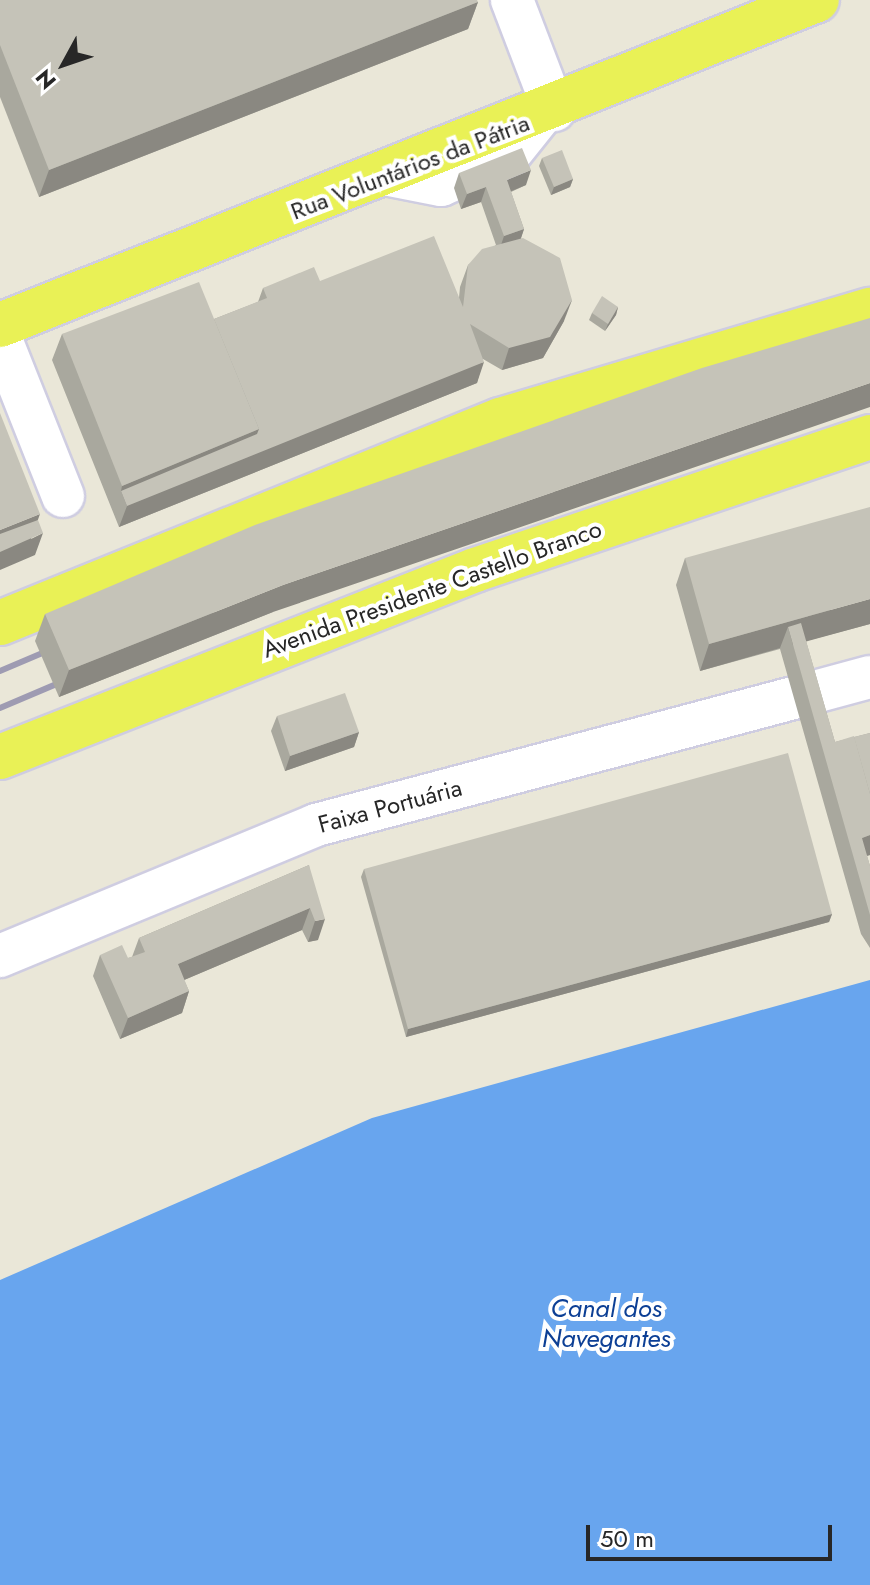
<!DOCTYPE html>
<html>
<head>
<meta charset="utf-8">
<style>
	body { margin:0 }
	#map { position:relative; width:870px; height:1585px; overflow:hidden; background:#eae7d8; font-family:Jost,sans-serif }
	div>[style] { position:absolute }
	.water>* { inset:0; background:#68a5ee }
	.roads { filter:drop-shadow(2px 0 #cfcde1) drop-shadow(-2px 0 #cfcde1) drop-shadow(0 2px #cfcde1) drop-shadow(0 -2px #cfcde1) }
	.minor>* { height:42px; margin:-21px; padding:0 21px; transform-origin:21px; border-radius:21px; background:#fff }
	.major>* { height:44px; margin:-22px; padding:0 22px; transform-origin:22px; border-radius:22px; background:#e9f156 }
	.rail>* { height:6px; margin:-3px; padding:0 3px; transform-origin:3px; border-radius:3px; background:#9e9bb2 }
	.wall>* { inset:0; background:#a9a89e }
	.shaded-wall>* { inset:0; background:#8a8881 }
	.building>* { inset:0; background:#c5c3b8 }
	span { translate:-50% -50%; white-space:nowrap; text-align:center; line-height:1.15; -webkit-text-stroke:8px #fff; paint-order:stroke }
	.street-label { font-size:24px; color:#272727 }
	.water-label { font-size:26px; color:#0c3f95; font-style:italic }
	.north { position:absolute; left:24px; top:24px; width:80px; height:80px; -webkit-text-stroke:6px #fff; paint-order:stroke; rotate:230deg; font-size:22px; font-weight:700; line-height:32px; text-align:center; color:#272727 }
	.north::after { content:''; display:block; margin:auto; width:28px; height:36px; background:#272727; clip-path:polygon(50% 0,100% 100%,50% 72%,0 100%) }
	.scale { position:absolute; left:586px; top:1525px; width:246px; height:36px; box-sizing:border-box; border:4px solid #272727; border-top:0; padding-left:10px; font-size:24px; line-height:28px; white-space:nowrap; color:#272727; -webkit-text-stroke:6px #fff; paint-order:stroke }
</style>
</head>
<body>
<div id="map">
	<div class="water">
		<div style="clip-path:polygon(870px 980px,870px 1585px,0 1585px,0 1280px,372px 1118px)"></div>
	</div>
	<div class="roads">
		<div class="minor">
			<div style="left:512px;top:0;width:118px;rotate:69.1deg"></div>
			<div style="left:389px;top:175px;width:53px;rotate:10.9deg"></div>
			<div style="left:441px;top:185px;width:73px;rotate:-23.4deg"></div>
			<div style="left:508px;top:156px;width:53px;rotate:-51.2deg"></div>
			<div style="left:0;top:337px;width:171px;rotate:68.4deg"></div>
			<div style="left:807px;top:694px;width:65px;rotate:-15.1deg"></div>
			<div style="left:0;top:956px;width:342px;rotate:-22.5deg"></div>
			<div style="left:316px;top:825px;width:495px;rotate:-14.9deg"></div>
		</div>
		<div class="major">
			<div style="left:0;top:325px;width:879px;rotate:-21.69deg"></div>
			<div style="left:0;top:623px;width:540px;rotate:-22.1deg"></div>
			<div style="left:500px;top:420px;width:386px;rotate:-16.6deg"></div>
			<div style="left:0;top:757px;width:510px;rotate:-21.49deg"></div>
			<div style="left:475px;top:570px;width:417px;rotate:-18.6deg"></div>
		</div>
	</div>
	<div class="rail">
		<div style="left:0;top:671px;width:64px;rotate:-23deg"></div>
		<div style="left:0;top:708px;width:79px;rotate:-23deg"></div>
	</div>
	<div class="wall">
		<div style="clip-path:polygon(0 0,478px 2px,468px 29px,39px 197px,0 97px)"></div>
		<div style="clip-path:polygon(542px 158px,573px 179px,570px 187px,551px 195px,539px 166px)"></div>
		<div style="clip-path:polygon(459px 173px,526px 185px,511px 192px,524px 229px,521px 238px,564px 321px,543px 358px,502px 370px,483px 359px,477px 383px,119px 527px,52px 360px,62px 334px,214px 319px,258px 302px,263px 288px,320px 281px,459px 298px,460px 287px,468px 265px,496px 245px,481px 202px,461px 209px,454px 188px)"></div>
		<div style="clip-path:polygon(618px 307px,616px 315px,605px 331px,589px 320px,592px 313px)"></div>
		<div style="clip-path:polygon(685px 558px,870px 624px,806px 641px,835px 742px,870px 733px,870px 855px,867px 856px,870px 866px,870px 948px,861px 934px,780px 649px,700px 671px,676px 585px)"></div>
		<div style="clip-path:polygon(273px 612px,59px 697px,35px 641px,45px 614px)"></div>
		<div style="clip-path:polygon(277px 716px,359px 732px,354px 747px,285px 771px,271px 731px)"></div>
		<div style="clip-path:polygon(309px 865px,318px 940px,308px 942px,302px 930px,184px 980px,189px 991px,182px 1013px,120px 1039px,93px 976px,100px 955px,128px 958px,132px 957px,139px 938px)"></div>
		<div style="clip-path:polygon(364px 869px,832px 914px,829px 922px,406px 1037px,361px 877px)"></div>
	</div>
	<div class="shaded-wall">
		<div style="clip-path:polygon(478px 2px,468px 29px,39px 197px,49px 170px)"></div>
		<div style="clip-path:polygon(531px 170px,526px 185px,502px 195px,507px 180px)"></div>
		<div style="clip-path:polygon(573px 179px,570px 187px,551px 195px,554px 187px)"></div>
		<div style="clip-path:polygon(486px 187px,481px 202px,461px 209px,467px 194px)"></div>
		<div style="clip-path:polygon(524px 229px,519px 244px,499px 251px,504px 236px)"></div>
		<div style="clip-path:polygon(572px 300px,564px 321px,543px 358px,502px 370px,509px 348px)"></div>
		<div style="clip-path:polygon(618px 307px,616px 315px,605px 331px,608px 324px)"></div>
		<div style="clip-path:polygon(484px 362px,477px 383px,119px 527px,127px 506px,121px 491px,122px 486px,259px 429px)"></div>
		<div style="clip-path:polygon(870px 383px,870px 407px,273px 612px,59px 697px,69px 670px,283px 585px)"></div>
		<div style="clip-path:polygon(40px 514px,31px 539px,43px 533px,35px 555px,0 570px,0 530px)"></div>
		<div style="clip-path:polygon(870px 599px,870px 624px,793px 645px,788px 627px,780px 648px,700px 671px,709px 644px)"></div>
		<div style="clip-path:polygon(359px 732px,354px 747px,285px 771px,290px 756px)"></div>
		<div style="clip-path:polygon(870px 835px,870px 855px,854px 859px,862px 838px)"></div>
		<div style="clip-path:polygon(310px 908px,302px 930px,170px 986px,178px 964px)"></div>
		<div style="clip-path:polygon(832px 914px,829px 922px,406px 1037px,408px 1029px)"></div>
		<div style="clip-path:polygon(325px 919px,318px 940px,308px 942px,315px 921px)"></div>
		<div style="clip-path:polygon(189px 991px,182px 1013px,120px 1039px,128px 1018px)"></div>
	</div>
	<div class="building">
		<div style="clip-path:polygon(0 0,477px 0,478px 2px,49px 170px,0 45px)"></div>
		<div style="clip-path:polygon(522px 148px,531px 170px,507px 180px,524px 229px,504px 236px,486px 187px,467px 194px,459px 173px)"></div>
		<div style="clip-path:polygon(562px 150px,573px 179px,554px 187px,542px 158px)"></div>
		<div style="clip-path:polygon(434px 236px,463px 307px,468px 265px,482px 249px,523px 238px,560px 258px,572px 300px,550px 337px,509px 348px,470px 324px,484px 362px,127px 506px,121px 491px,257px 434px,259px 429px,214px 319px,267px 298px,263px 288px,314px 267px,320px 281px)"></div>
		<div style="clip-path:polygon(199px 282px,259px 429px,122px 486px,62px 334px)"></div>
		<div style="clip-path:polygon(602px 296px,618px 307px,608px 324px,592px 313px)"></div>
		<div style="clip-path:polygon(870px 318px,870px 383px,283px 585px,69px 670px,45px 614px,255px 525px,702px 368px)"></div>
		<div style="clip-path:polygon(0 413px,40px 514px,0 530px)"></div>
		<div style="clip-path:polygon(870px 507px,870px 599px,709px 644px,685px 558px)"></div>
		<div style="clip-path:polygon(38px 520px,43px 533px,0 552px,0 534px)"></div>
		<div style="clip-path:polygon(801px 623px,835px 742px,854px 736px,870px 794px,870px 835px,862px 838px,870px 866px,870px 915px,788px 627px)"></div>
		<div style="clip-path:polygon(345px 693px,359px 732px,290px 756px,277px 716px)"></div>
		<div style="clip-path:polygon(870px 733px,870px 794px,854px 737px)"></div>
		<div style="clip-path:polygon(788px 753px,832px 914px,408px 1029px,364px 869px)"></div>
		<div style="clip-path:polygon(309px 865px,325px 919px,315px 921px,310px 908px,178px 964px,189px 991px,128px 1018px,100px 955px,122px 945px,128px 958px,145px 952px,139px 938px)"></div>
	</div>
	<div class="street-label">
		<span style="left:410px;top:167px;rotate:-21deg">Rua Voluntários da Pátria</span>
		<span style="left:432px;top:589px;rotate:-20deg">Avenida Presidente Castello Branco</span>
		<span style="left:390px;top:806px;rotate:-15deg">Faixa Portuária</span>
	</div>
	<div class="water-label">
		<span style="left:606px;top:1324px">Canal dos<br>Navegantes</span>
	</div>
	<div class="north">N</div>
	<div class="scale">50 m</div>
</div>
</body>
</html>
